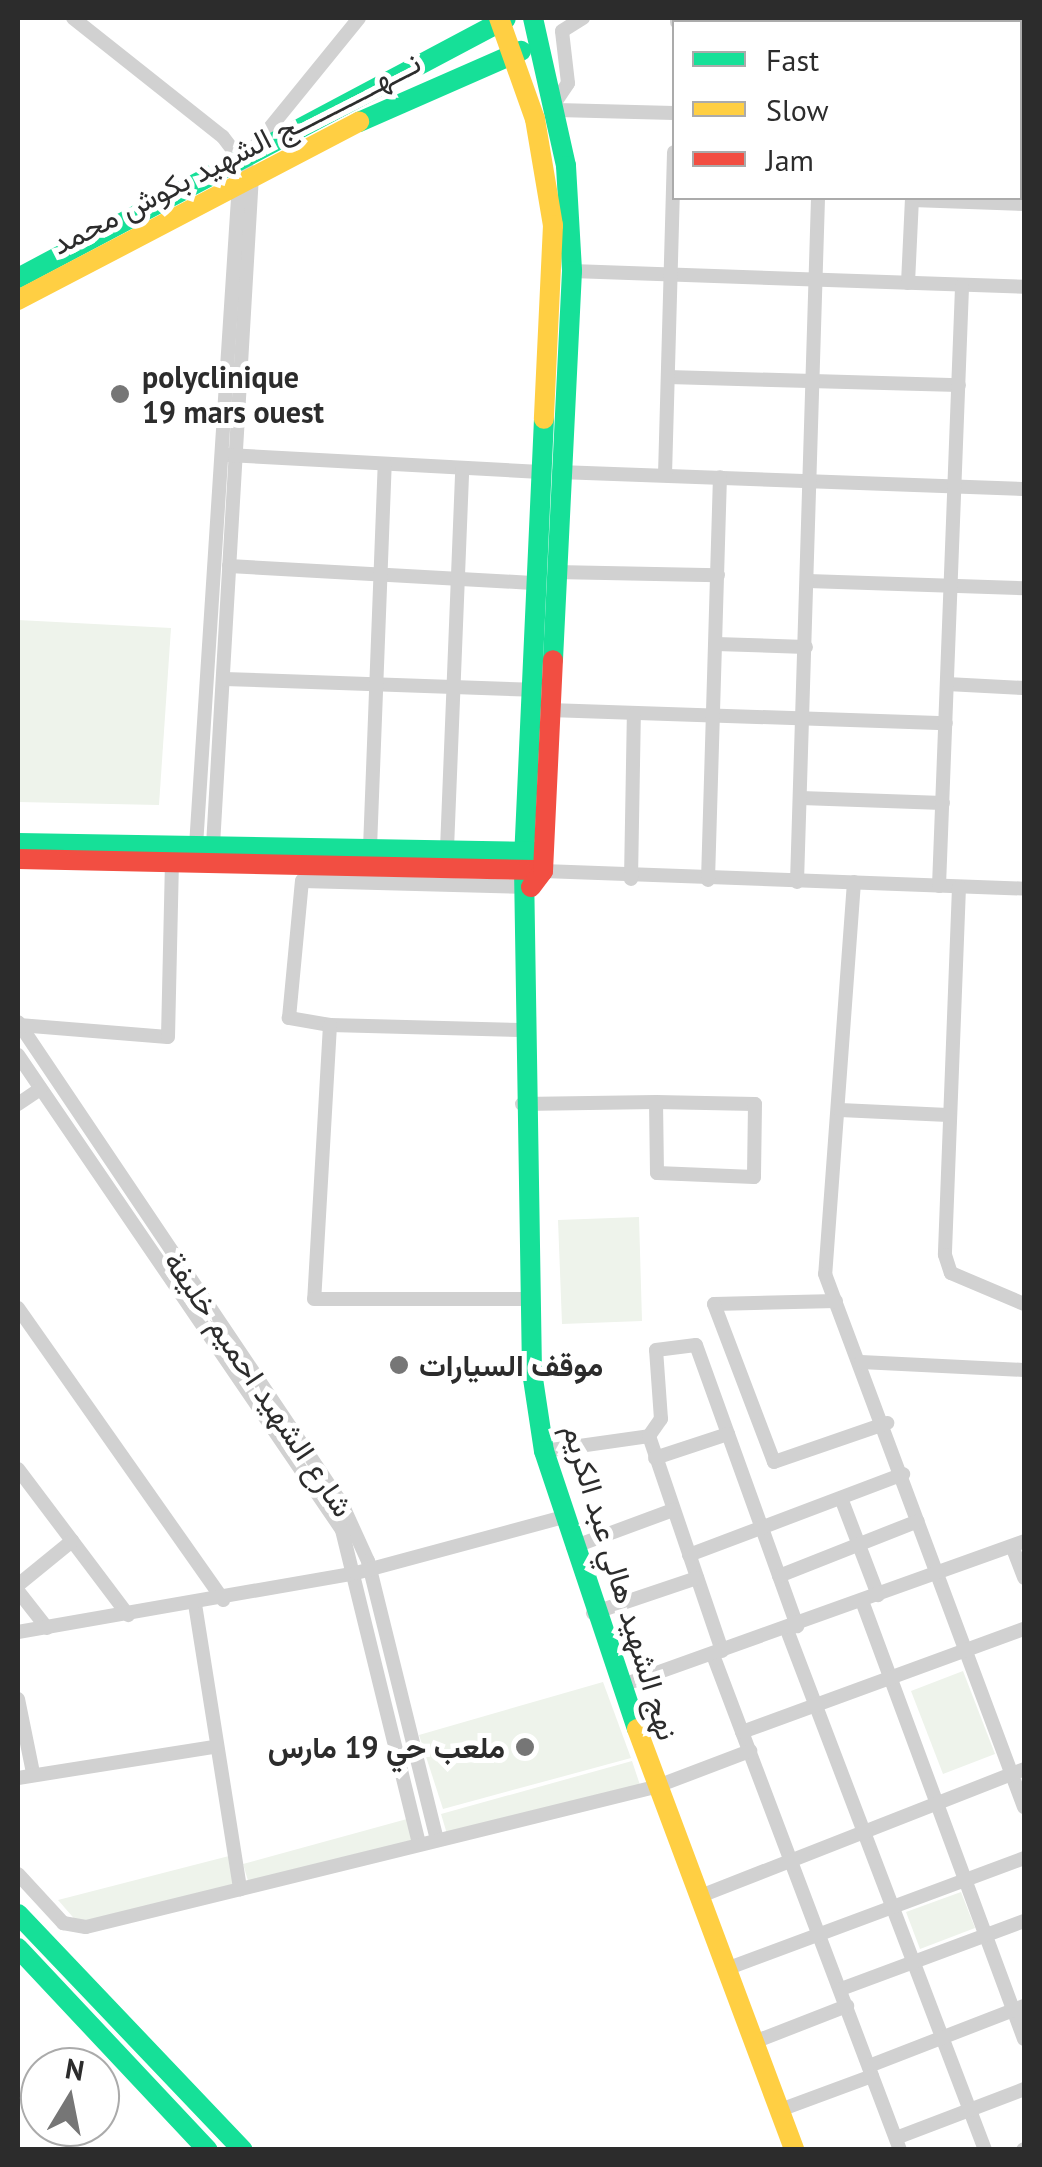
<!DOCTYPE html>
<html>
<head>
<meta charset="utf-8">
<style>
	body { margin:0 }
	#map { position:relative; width:1042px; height:2167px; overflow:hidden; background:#fff; font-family:"PT Sans",Vazirmatn,sans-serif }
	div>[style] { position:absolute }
	.green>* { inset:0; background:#eef3eb }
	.street>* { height:14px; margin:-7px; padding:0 7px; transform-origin:7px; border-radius:7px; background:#d1d1d1 }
	.fast>* { height:20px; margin:-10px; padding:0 10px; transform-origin:10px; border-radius:10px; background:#16e098 }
	.slow>* { height:20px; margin:-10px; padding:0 10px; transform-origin:10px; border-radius:10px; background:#ffcf43 }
	.jam>* { height:20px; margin:-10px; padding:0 10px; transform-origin:10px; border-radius:10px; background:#f24e42 }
	.dots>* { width:28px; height:28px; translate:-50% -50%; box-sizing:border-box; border:5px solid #fff; border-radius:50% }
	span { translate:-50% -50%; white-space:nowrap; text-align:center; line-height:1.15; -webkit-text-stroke:10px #fff; paint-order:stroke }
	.street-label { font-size:30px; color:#2c2c2c }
	.poi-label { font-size:30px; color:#2c2c2c; font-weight:700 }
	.left { translate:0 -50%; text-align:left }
	.right { translate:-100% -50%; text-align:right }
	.frame { position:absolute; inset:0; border:20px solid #2c2c2c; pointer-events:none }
	.legend { position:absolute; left:672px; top:20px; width:350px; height:180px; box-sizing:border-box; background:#fff; border:2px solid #ababab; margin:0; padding:12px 18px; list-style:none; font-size:30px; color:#2c2c2c }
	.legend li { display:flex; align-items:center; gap:20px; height:50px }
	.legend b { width:50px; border:2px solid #ababab }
	.north { position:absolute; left:20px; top:2047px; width:100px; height:100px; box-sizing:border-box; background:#fff; border:2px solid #ababab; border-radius:50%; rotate:10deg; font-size:28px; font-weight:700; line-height:40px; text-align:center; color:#2c2c2c }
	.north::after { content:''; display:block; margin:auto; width:35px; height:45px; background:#767676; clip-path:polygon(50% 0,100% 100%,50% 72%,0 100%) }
</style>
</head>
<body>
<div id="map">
	<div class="green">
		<div style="clip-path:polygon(18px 620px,171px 628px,159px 805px,18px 802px)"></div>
		<div style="clip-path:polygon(639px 1217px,642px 1321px,562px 1324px,558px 1220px)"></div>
		<div style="clip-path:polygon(963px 1671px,995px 1754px,943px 1774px,911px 1691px)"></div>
		<div style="clip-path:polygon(603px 1682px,631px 1758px,443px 1809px,419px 1735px)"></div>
		<div style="clip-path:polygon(632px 1761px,640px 1785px,447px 1834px,441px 1814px)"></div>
		<div style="clip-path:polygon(407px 1819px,414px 1842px,249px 1884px,243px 1864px)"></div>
		<div style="clip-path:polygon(229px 1856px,237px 1884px,78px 1923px,58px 1900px)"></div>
		<div style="clip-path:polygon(961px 1892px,975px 1928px,920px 1949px,906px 1912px)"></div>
	</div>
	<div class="street">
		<div style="left:73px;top:18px;width:191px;rotate:38.4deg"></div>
		<div style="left:223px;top:137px;width:48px;rotate:52.7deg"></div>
		<div style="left:252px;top:175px;width:672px;rotate:93.33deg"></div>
		<div style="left:832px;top:18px;width:101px;rotate:2.3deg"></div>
		<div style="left:677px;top:22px;width:4px;rotate:-90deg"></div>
		<div style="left:1020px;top:24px;width:4px;rotate:14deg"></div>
		<div style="left:554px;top:104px;width:25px;rotate:-56deg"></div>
		<div style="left:568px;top:83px;width:52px;rotate:-96.6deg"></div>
		<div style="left:562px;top:31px;width:25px;rotate:-32deg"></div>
		<div style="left:557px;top:110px;width:117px;rotate:1.5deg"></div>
		<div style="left:1020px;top:126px;width:4px"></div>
		<div style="left:251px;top:151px;width:171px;rotate:-50.9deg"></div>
		<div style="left:912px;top:200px;width:112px;rotate:2deg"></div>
		<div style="left:572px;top:271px;width:452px;rotate:2deg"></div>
		<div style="left:908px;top:283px;width:85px;rotate:-87.3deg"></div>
		<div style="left:668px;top:377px;width:291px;rotate:1.6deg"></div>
		<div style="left:227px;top:455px;width:314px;rotate:3.1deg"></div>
		<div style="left:559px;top:472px;width:465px;rotate:2.1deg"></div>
		<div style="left:665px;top:475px;width:323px;rotate:-88.4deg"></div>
		<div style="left:229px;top:566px;width:308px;rotate:3.2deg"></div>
		<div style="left:555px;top:572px;width:163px;rotate:1.1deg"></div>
		<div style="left:808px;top:581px;width:216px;rotate:1.9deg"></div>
		<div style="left:716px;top:644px;width:90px;rotate:1.9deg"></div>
		<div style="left:224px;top:679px;width:308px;rotate:2deg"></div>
		<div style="left:947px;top:684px;width:77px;rotate:3deg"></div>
		<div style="left:549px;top:710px;width:397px;rotate:1.9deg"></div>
		<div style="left:801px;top:798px;width:142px;rotate:2deg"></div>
		<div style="left:196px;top:846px;width:665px;rotate:-86.29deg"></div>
		<div style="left:239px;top:182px;width:18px;rotate:-117deg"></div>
		<div style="left:370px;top:848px;width:384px;rotate:-87.8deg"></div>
		<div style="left:447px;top:849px;width:381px;rotate:-87.7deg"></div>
		<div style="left:543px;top:871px;width:481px;rotate:2.1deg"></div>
		<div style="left:631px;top:879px;width:164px;rotate:-89deg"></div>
		<div style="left:708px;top:880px;width:403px;rotate:-88.3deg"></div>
		<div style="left:797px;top:882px;width:684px;rotate:-88.24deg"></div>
		<div style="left:854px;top:882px;width:393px;rotate:94.2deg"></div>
		<div style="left:825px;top:1274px;width:569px;rotate:69.53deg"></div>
		<div style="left:939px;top:886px;width:600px;rotate:-87.8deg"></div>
		<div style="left:959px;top:887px;width:368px;rotate:92.2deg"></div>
		<div style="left:945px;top:1255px;width:19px;rotate:72deg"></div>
		<div style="left:951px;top:1273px;width:79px;rotate:23deg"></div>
		<div style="left:18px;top:1022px;width:581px;rotate:56.09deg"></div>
		<div style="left:342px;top:1504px;width:63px;rotate:65.5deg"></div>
		<div style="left:368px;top:1561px;width:286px;rotate:76.1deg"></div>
		<div style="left:19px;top:1025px;width:149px;rotate:4.6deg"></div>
		<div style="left:168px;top:1037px;width:175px;rotate:-88.7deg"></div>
		<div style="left:330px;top:1025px;width:42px;rotate:-170.3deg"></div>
		<div style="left:289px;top:1018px;width:138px;rotate:-84.6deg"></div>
		<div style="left:302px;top:881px;width:227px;rotate:1.5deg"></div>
		<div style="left:521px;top:1030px;width:191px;rotate:-178.5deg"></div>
		<div style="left:330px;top:1025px;width:274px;rotate:93.3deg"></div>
		<div style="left:314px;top:1299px;width:210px"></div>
		<div style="left:18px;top:1055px;width:575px;rotate:55.7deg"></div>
		<div style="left:342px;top:1530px;width:323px;rotate:76.2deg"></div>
		<div style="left:18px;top:1104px;width:27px;rotate:-34deg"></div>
		<div style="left:522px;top:1104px;width:134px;rotate:-0.9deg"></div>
		<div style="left:656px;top:1102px;width:99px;rotate:1.2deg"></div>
		<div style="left:755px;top:1104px;width:73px;rotate:90.8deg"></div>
		<div style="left:754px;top:1177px;width:97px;rotate:-177.6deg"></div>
		<div style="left:657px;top:1173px;width:71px;rotate:-90.8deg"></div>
		<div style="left:840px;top:1110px;width:108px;rotate:2.7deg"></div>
		<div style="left:836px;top:1301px;width:122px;rotate:178.6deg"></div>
		<div style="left:714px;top:1304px;width:169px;rotate:69.2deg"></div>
		<div style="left:774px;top:1462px;width:120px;rotate:-19deg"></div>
		<div style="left:18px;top:1308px;width:357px;rotate:54.9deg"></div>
		<div style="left:861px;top:1362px;width:163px;rotate:2.8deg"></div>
		<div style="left:649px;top:1436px;width:227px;rotate:71.2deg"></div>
		<div style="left:544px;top:1451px;width:106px;rotate:-8.1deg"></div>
		<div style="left:649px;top:1436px;width:21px;rotate:-55deg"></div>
		<div style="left:661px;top:1419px;width:69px;rotate:-94.1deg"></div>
		<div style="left:656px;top:1350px;width:40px;rotate:-7.1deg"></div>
		<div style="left:696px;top:1345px;width:299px;rotate:70.2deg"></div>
		<div style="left:655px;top:1458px;width:77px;rotate:-18.2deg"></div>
		<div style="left:18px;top:1469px;width:183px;rotate:53deg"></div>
		<div style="left:841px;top:1498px;width:104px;rotate:69.1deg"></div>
		<div style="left:1012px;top:1546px;width:34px;rotate:69deg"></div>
		<div style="left:573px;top:1547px;width:107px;rotate:-20.3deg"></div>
		<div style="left:689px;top:1555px;width:229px;rotate:-20.7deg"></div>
		<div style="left:779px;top:1576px;width:149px;rotate:-21.6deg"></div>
		<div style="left:18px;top:1585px;width:70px;rotate:-39.2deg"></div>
		<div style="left:18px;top:1591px;width:47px;rotate:51.9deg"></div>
		<div style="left:862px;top:1601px;width:467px;rotate:69.7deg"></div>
		<div style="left:195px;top:1604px;width:289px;rotate:81deg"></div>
		<div style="left:593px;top:1613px;width:110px;rotate:-18.6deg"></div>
		<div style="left:787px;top:1630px;width:556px;rotate:69.15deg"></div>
		<div style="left:18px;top:1632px;width:343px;rotate:-9.9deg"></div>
		<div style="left:356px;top:1573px;width:214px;rotate:-15.1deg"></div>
		<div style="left:713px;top:1655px;width:529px;rotate:69.3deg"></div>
		<div style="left:620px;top:1686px;width:429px;rotate:-19.7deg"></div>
		<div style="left:18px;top:1699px;width:76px;rotate:78.5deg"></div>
		<div style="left:742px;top:1732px;width:300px;rotate:-20.1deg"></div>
		<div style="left:18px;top:1778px;width:197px;rotate:-9deg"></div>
		<div style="left:18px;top:1874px;width:67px;rotate:47.4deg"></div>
		<div style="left:63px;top:1923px;width:23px;rotate:10deg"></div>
		<div style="left:86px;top:1927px;width:586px;rotate:-13.82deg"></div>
		<div style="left:655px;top:1787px;width:102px;rotate:-20.8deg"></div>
		<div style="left:698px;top:1897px;width:350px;rotate:-21.4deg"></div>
		<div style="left:726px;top:1969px;width:318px;rotate:-20.4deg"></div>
		<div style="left:841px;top:1989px;width:195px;rotate:-20.4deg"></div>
		<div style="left:754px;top:2042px;width:100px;rotate:-21.2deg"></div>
		<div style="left:869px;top:2066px;width:166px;rotate:-21.2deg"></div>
		<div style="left:780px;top:2110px;width:98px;rotate:-20.3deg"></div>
		<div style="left:896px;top:2138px;width:137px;rotate:-20.9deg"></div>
		<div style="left:1023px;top:2150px;width:1px;rotate:-45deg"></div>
	</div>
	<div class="fast">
		<div style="left:533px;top:18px;width:152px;rotate:77.4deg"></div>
		<div style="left:566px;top:166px;width:105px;rotate:86.7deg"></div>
		<div style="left:572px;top:271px;width:389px;rotate:92.8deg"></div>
		<div style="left:359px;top:122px;width:177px;rotate:-23.7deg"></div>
		<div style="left:18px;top:278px;width:552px;rotate:-27.96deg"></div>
		<div style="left:544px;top:419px;width:449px;rotate:92.6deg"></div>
		<div style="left:524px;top:868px;width:504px;rotate:89.09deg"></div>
		<div style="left:532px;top:1372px;width:80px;rotate:81.4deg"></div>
		<div style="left:544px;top:1451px;width:293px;rotate:71.5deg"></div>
		<div style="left:18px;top:843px;width:519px;rotate:0.99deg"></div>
		<div style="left:18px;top:1914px;width:326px;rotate:46.4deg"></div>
		<div style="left:18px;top:1948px;width:277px;rotate:46.8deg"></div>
	</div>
	<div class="slow">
		<div style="left:499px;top:18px;width:107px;rotate:70.4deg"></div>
		<div style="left:535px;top:119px;width:108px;rotate:80.4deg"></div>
		<div style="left:553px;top:225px;width:194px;rotate:92.7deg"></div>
		<div style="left:18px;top:300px;width:385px;rotate:-27.6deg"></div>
		<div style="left:637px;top:1729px;width:449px;rotate:69.5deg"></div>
	</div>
	<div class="jam">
		<div style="left:18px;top:859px;width:517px;rotate:1.22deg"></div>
		<div style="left:531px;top:887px;width:20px;rotate:-53deg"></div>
		<div style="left:543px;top:871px;width:211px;rotate:-87.3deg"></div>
	</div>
	<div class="dots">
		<div style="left:120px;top:394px;background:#767676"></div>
		<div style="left:399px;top:1365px;background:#767676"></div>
		<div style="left:525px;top:1747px;background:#767676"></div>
	</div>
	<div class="street-label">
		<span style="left:236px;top:153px;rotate:-27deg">نـــهـــــــــــج الشهيد بكوش محمد</span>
		<span style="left:259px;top:1384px;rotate:56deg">شارع الشهيد احميم خليفة</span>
		<span style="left:621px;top:1582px;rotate:73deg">نهج الشهيد هالي عبد الكريم</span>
	</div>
	<div class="poi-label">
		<span class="left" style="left:142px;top:394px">polyclinique<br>19 mars ouest</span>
		<span class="left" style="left:419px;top:1365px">موقف السيارات</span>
		<span class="right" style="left:505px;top:1747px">ملعب حي 19 مارس</span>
	</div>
	<div class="frame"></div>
	<ul class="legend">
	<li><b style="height:12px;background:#16e098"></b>Fast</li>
	<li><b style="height:12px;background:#ffcf43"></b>Slow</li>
	<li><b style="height:12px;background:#f24e42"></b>Jam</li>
	</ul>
	<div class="north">N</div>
</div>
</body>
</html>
